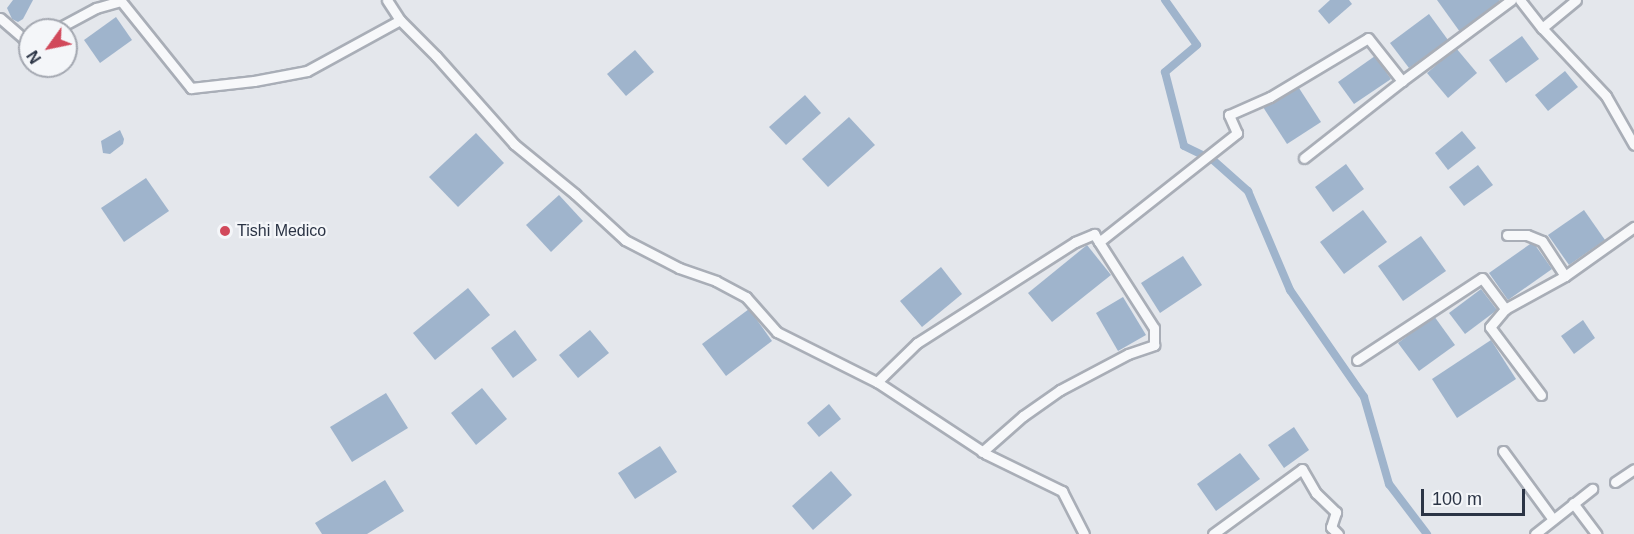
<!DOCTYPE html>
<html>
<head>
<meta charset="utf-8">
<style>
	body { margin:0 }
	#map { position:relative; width:1634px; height:534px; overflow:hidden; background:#e4e7ec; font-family:Arial,sans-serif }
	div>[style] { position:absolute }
	.water>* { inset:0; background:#9fb4cc }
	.canal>* { height:8px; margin:-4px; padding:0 4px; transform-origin:4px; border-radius:4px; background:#9fb4cc }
	.roads { filter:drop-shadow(2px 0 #a9aeb7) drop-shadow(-2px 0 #a9aeb7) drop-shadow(0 2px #a9aeb7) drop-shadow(0 -2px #a9aeb7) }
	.minor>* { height:9px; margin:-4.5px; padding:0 4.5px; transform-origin:4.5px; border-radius:4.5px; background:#f7f8fa }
	.dots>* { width:16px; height:16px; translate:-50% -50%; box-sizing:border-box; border:3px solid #f4f6f9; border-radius:50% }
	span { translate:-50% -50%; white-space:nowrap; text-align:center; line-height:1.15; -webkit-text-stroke:4.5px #f4f6f9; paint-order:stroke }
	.poi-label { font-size:16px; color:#2b3445 }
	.left { translate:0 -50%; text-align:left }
	.north { position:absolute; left:18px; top:18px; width:60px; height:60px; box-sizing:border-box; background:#f4f6f9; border:2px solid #a4a8b1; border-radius:50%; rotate:237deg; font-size:16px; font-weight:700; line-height:24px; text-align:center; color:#2b3445 }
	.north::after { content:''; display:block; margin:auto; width:21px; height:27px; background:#d1495b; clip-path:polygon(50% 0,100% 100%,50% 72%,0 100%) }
	.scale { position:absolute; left:1421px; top:489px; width:104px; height:27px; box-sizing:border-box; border:3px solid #2b3445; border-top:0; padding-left:8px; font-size:18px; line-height:21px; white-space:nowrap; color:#2b3445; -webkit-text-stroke:4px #f4f6f9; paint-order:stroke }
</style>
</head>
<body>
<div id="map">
	<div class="water">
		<div style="clip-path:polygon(13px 0,33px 0,23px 19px,18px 22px,12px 19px,7px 8px)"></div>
		<div style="clip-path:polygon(1330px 0,1349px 0,1352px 4px,1329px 24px,1318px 11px)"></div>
		<div style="clip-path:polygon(1437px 0,1499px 0,1501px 2px,1460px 32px)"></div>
		<div style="clip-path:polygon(1429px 14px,1448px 40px,1409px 68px,1390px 43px)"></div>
		<div style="clip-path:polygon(116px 17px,132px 40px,100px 63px,84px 40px)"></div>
		<div style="clip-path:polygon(1522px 36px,1539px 59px,1506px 83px,1489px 60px)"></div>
		<div style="clip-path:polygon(1456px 48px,1477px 73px,1448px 98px,1427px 73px)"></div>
		<div style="clip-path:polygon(635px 50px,654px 72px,626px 96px,607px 74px)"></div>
		<div style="clip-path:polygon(1375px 56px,1391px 79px,1354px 104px,1338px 82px)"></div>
		<div style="clip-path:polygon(1565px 71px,1578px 87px,1548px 111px,1535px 95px)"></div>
		<div style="clip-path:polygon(1297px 85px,1321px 122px,1287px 144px,1263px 107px)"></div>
		<div style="clip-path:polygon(805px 95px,821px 113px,786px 145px,769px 127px)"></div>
		<div style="clip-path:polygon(849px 117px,875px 145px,828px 187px,802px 159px)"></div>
		<div style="clip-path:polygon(120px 130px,124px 139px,123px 144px,110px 154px,103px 153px,101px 141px)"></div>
		<div style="clip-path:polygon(1462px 131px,1476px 148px,1448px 170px,1435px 153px)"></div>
		<div style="clip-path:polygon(476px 133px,504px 163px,458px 207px,429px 177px)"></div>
		<div style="clip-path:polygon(1346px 164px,1364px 189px,1333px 212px,1315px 187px)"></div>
		<div style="clip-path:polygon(1478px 165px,1493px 185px,1464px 206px,1449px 187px)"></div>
		<div style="clip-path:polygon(146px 178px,169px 211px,124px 242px,101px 208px)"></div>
		<div style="clip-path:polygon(559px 195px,583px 221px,551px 252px,526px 225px)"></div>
		<div style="clip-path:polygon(1363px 210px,1387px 242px,1344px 274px,1320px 242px)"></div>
		<div style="clip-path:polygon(1584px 210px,1605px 240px,1569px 265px,1548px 235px)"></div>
		<div style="clip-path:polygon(1421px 236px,1446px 271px,1403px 301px,1378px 266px)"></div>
		<div style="clip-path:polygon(1533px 242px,1552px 269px,1508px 300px,1489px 273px)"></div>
		<div style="clip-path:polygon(1087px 245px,1111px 275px,1052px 322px,1028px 293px)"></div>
		<div style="clip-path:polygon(1183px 256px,1202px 285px,1160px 313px,1141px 283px)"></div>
		<div style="clip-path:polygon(941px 267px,962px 294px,922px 327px,900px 301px)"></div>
		<div style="clip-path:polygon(468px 288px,490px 315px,435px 360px,413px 333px)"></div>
		<div style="clip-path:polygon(1481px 289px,1497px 310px,1465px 334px,1449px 313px)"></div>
		<div style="clip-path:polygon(1123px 297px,1146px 335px,1118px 351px,1096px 313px)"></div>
		<div style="clip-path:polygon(749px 309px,772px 341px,726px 376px,702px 344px)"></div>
		<div style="clip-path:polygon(1434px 316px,1455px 345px,1419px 371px,1398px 343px)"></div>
		<div style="clip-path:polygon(1583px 320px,1595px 338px,1574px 354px,1561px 336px)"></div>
		<div style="clip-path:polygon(515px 330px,537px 360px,513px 378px,491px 348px)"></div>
		<div style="clip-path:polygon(590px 330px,609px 353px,578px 378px,559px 355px)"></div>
		<div style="clip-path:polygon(1491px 340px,1516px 379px,1457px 418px,1432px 379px)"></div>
		<div style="clip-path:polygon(482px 388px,507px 419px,476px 445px,451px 413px)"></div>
		<div style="clip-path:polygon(386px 393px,408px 428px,352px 462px,330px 427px)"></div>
		<div style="clip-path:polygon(829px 404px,841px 419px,819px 437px,807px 423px)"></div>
		<div style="clip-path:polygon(1294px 427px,1309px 450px,1284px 468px,1268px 445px)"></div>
		<div style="clip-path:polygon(660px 446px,677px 472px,635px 499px,618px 473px)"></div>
		<div style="clip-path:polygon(1240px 453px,1260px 479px,1216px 511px,1197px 484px)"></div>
		<div style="clip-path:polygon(831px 471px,852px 495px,813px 530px,792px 506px)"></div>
		<div style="clip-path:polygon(385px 480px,404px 511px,367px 534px,322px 534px,315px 523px)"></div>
	</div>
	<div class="canal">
		<div style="left:1165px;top:0;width:55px;rotate:54.6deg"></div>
		<div style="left:1197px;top:45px;width:42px;rotate:139.8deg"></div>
		<div style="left:1165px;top:72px;width:76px;rotate:75.6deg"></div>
		<div style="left:1184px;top:146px;width:32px;rotate:26deg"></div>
		<div style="left:1213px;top:160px;width:47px;rotate:41.5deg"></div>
		<div style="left:1248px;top:191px;width:108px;rotate:67deg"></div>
		<div style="left:1290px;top:290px;width:130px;rotate:55.3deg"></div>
		<div style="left:1364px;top:397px;width:91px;rotate:74deg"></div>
		<div style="left:1389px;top:484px;width:63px;rotate:52.8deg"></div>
	</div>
	<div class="roads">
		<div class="minor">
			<div style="left:387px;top:0;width:24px;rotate:57deg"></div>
			<div style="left:1520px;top:0;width:36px;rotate:52deg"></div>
			<div style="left:1542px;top:28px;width:93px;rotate:46.7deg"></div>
			<div style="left:1606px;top:96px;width:56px;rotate:60.3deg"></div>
			<div style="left:0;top:18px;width:30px;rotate:41deg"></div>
			<div style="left:23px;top:38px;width:7px;rotate:-8deg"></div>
			<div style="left:1542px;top:28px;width:44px;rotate:-39.5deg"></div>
			<div style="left:55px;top:30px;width:47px;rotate:-28.2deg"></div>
			<div style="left:96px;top:8px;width:26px;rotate:-16deg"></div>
			<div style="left:121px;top:1px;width:112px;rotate:51.2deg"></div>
			<div style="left:191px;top:88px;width:63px;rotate:-6.3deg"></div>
			<div style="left:254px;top:81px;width:54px;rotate:-10.7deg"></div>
			<div style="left:307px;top:71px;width:106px;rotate:-28.7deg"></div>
			<div style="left:400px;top:20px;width:51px;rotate:45deg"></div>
			<div style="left:436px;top:56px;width:118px;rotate:48.4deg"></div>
			<div style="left:514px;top:144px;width:79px;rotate:39.3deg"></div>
			<div style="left:575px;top:194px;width:68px;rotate:42.6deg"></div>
			<div style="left:625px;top:240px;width:61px;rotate:27.4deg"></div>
			<div style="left:679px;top:268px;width:39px;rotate:19deg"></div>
			<div style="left:716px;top:281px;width:34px;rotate:28deg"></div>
			<div style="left:746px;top:297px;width:47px;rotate:48.5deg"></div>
			<div style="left:777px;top:332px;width:112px;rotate:26.6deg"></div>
			<div style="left:877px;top:382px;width:131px;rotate:33.4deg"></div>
			<div style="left:986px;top:454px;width:85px;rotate:26deg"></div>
			<div style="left:1062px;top:491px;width:48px;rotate:62.9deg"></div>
			<div style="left:1304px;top:158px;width:125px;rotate:-38.2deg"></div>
			<div style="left:1507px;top:235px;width:20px"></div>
			<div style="left:1527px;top:235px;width:16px;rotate:22deg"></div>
			<div style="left:1542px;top:241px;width:42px;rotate:56.7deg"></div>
			<div style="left:1565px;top:276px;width:85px;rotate:-35.4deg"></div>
			<div style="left:1357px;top:360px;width:149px;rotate:-33.3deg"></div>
			<div style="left:1482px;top:278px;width:39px;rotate:53deg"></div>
			<div style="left:877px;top:382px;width:56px;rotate:-44.3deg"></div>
			<div style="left:917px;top:343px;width:188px;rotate:-32.6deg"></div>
			<div style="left:1075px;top:242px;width:21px;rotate:-23deg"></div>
			<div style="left:1094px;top:234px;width:9px;rotate:58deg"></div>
			<div style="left:1099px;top:242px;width:176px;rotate:-38.3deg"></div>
			<div style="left:1237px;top:133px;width:20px;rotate:-114deg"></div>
			<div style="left:1229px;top:115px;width:45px;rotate:-23.7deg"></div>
			<div style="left:1270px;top:97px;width:114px;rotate:-31deg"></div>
			<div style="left:1368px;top:38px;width:55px;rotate:51.7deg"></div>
			<div style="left:1402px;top:81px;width:136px;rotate:-36.6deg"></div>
			<div style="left:1541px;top:395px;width:85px;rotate:-126.9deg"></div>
			<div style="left:1490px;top:327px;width:23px;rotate:-50deg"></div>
			<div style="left:1505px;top:309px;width:68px;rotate:-28.8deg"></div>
			<div style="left:1503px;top:451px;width:83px;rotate:53.8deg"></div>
			<div style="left:982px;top:452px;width:55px;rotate:-41.3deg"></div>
			<div style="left:1023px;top:416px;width:45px;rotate:-35.1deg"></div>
			<div style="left:1060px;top:390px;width:77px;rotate:-27.9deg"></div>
			<div style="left:1128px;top:354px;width:28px;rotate:-19deg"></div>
			<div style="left:1154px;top:345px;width:17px;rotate:-90deg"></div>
			<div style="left:1154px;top:328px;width:102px;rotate:-122.6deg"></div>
			<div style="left:1615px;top:482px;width:23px;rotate:-34deg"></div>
			<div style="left:1573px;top:503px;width:39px;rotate:53deg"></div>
			<div style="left:1213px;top:534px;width:110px;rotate:-36.1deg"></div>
			<div style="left:1302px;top:469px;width:28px;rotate:60deg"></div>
			<div style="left:1316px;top:493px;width:28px;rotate:44deg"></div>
			<div style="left:1336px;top:512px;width:16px;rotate:108deg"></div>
			<div style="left:1331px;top:527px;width:10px;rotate:45deg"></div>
			<div style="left:1535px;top:534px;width:73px;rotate:-38.3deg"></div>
		</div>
	</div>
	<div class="dots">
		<div style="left:225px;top:231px;background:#d1495b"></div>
	</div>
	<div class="poi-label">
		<span class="left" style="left:237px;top:231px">Tishi Medico</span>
	</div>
	<div class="north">N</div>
	<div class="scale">100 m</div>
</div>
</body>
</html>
